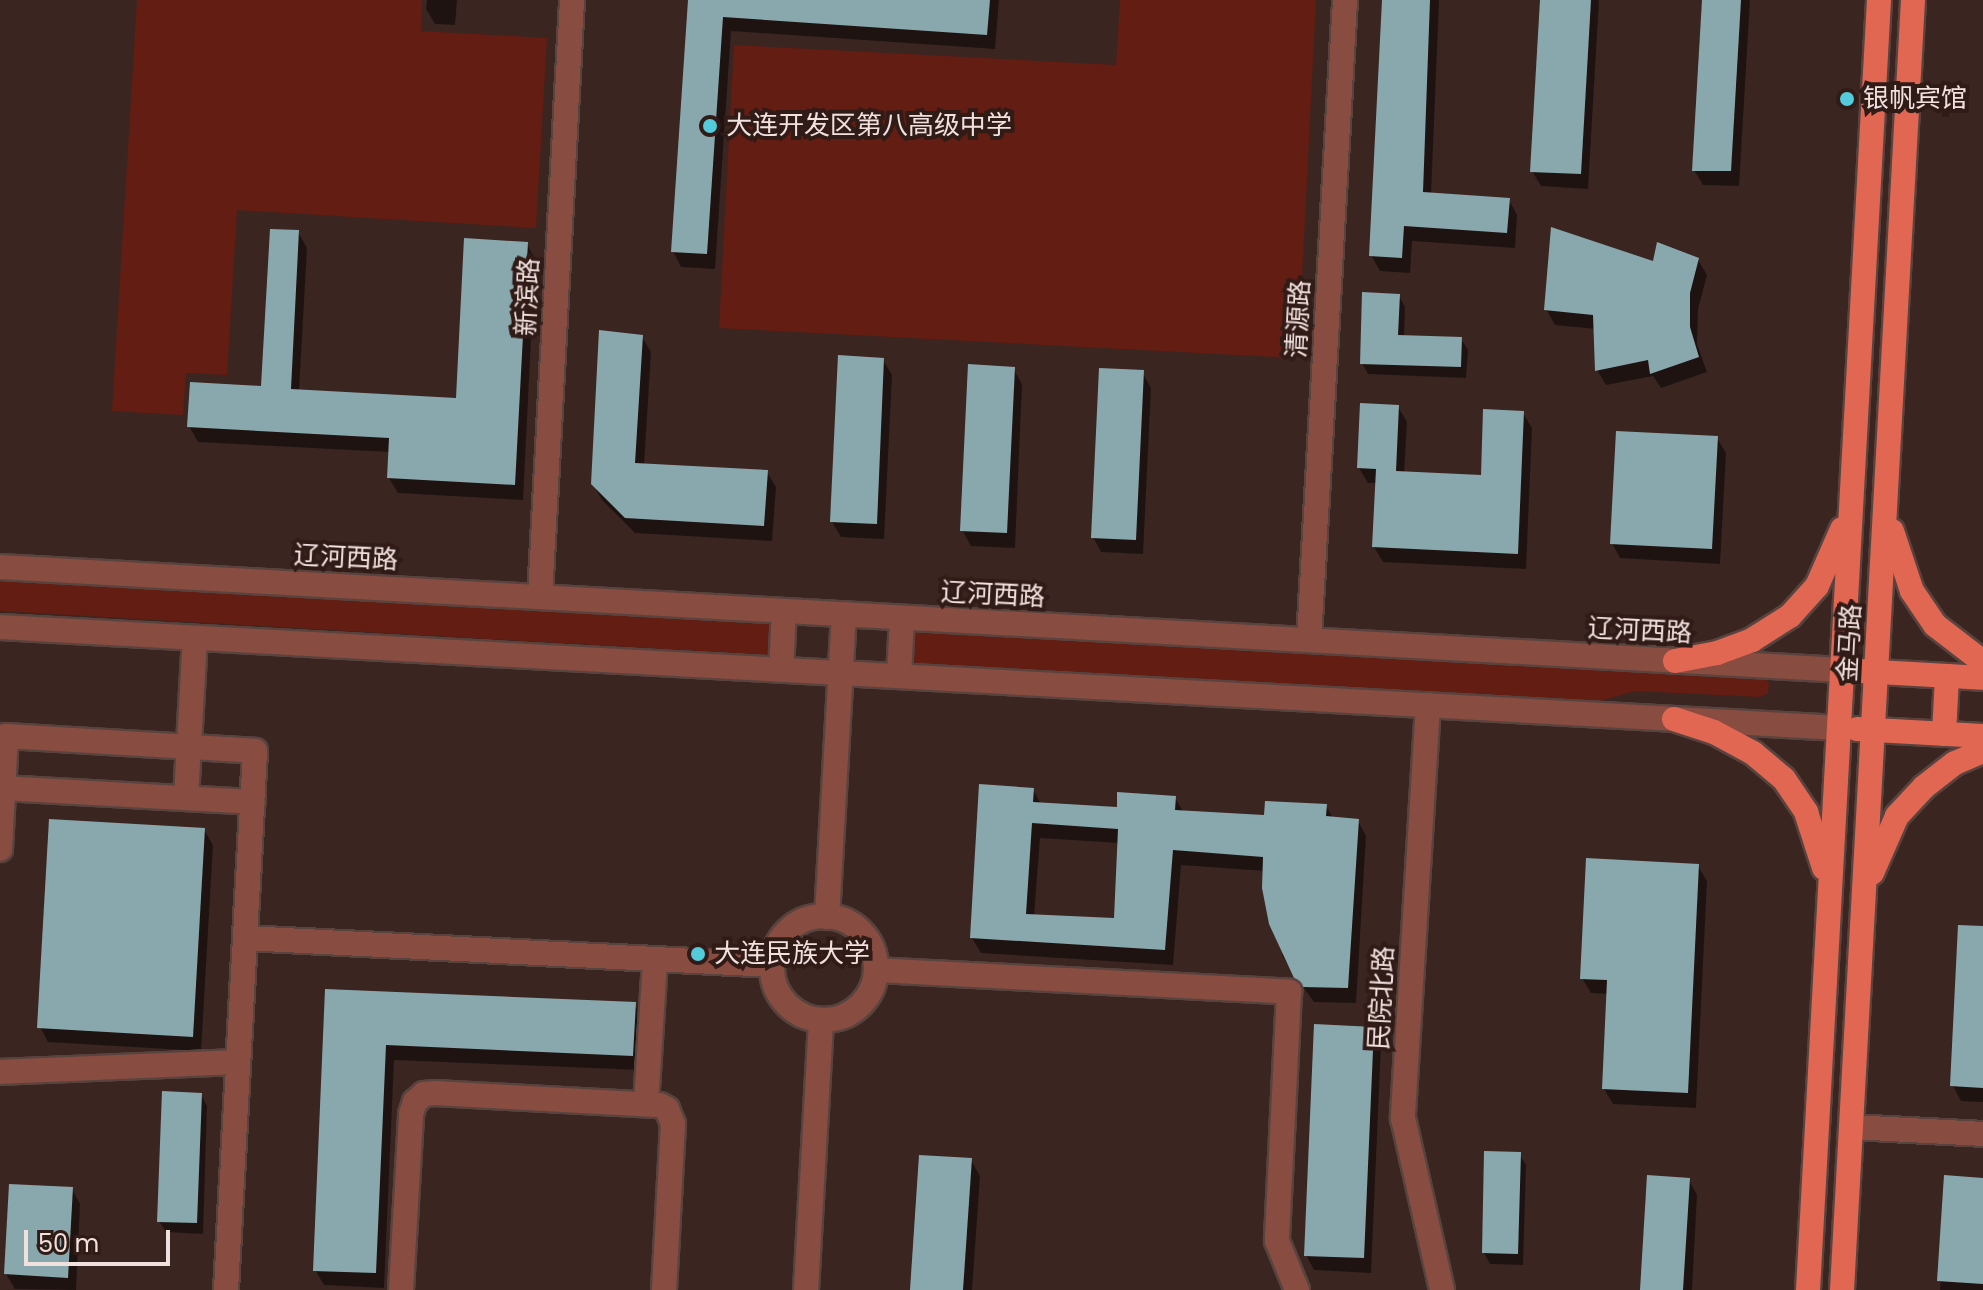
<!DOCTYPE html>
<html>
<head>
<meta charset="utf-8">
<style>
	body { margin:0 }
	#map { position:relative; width:1983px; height:1290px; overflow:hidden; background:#3b2521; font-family:Poppins,"Noto Sans SC",sans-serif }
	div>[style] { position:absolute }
	.green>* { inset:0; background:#631d12 }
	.shadow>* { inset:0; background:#0007 }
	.building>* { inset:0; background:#89a8ad }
	.roads { filter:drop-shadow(2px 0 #58433f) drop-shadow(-2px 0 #58433f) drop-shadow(0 2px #58433f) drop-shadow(0 -2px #58433f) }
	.minor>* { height:24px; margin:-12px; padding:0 12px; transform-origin:12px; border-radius:12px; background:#884c41 }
	.minor>.ring { margin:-12px; padding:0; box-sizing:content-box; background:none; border:24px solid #884c41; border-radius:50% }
	.major>* { height:24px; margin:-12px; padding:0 12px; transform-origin:12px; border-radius:12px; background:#e26752 }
	.dots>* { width:22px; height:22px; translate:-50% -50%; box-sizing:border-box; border:4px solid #311b17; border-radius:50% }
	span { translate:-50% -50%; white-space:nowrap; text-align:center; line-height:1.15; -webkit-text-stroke:8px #311b17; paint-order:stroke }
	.poi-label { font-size:26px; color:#f0e1de }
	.left { translate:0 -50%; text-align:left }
	.street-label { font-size:26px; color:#f0e1de }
	.scale { position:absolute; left:24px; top:1230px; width:146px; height:36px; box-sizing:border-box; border:4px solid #f0e1de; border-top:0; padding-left:10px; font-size:24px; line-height:28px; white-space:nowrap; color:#f0e1de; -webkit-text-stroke:6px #311b17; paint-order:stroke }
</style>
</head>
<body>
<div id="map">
	<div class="green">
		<div style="clip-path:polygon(137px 0,422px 0,421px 31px,547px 38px,536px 228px,237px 210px,227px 375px,186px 373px,183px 415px,112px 411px)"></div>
		<div style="clip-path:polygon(1120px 0,1316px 0,1298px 358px,719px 328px,734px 45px,1116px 65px)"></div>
		<div style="clip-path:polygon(0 579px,770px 622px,778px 633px,778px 646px,768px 655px,0 611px)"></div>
		<div style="clip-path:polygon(917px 630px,1762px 676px,1769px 683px,1768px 693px,1760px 697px,1635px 691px,1600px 701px,917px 664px,905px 653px,905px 640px)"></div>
	</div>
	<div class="shadow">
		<div style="clip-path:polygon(427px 0,457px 0,455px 25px,435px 24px,426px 9px)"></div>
		<div style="clip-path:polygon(690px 0,999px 0,995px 49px,731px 31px,715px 269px,681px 267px,673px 251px)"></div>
		<div style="clip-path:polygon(1383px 0,1439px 0,1431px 195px,1509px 200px,1517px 215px,1515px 248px,1412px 241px,1410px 273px,1380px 271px,1371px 255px)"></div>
		<div style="clip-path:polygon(1542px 0,1599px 0,1588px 189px,1541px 186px,1532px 171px)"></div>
		<div style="clip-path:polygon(1704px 0,1750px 0,1739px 186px,1703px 185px,1694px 170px)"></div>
		<div style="clip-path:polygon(298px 232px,307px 248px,299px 391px,458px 400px,527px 244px,535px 259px,523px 500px,398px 493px,389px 478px,391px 452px,198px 442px,189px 426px,263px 388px)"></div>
		<div style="clip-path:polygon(1698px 260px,1707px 275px,1698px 309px,1697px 344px,1707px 372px,1661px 388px,1653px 376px,1606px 385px,1597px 370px,1596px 329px,1555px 325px,1546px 309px,1654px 263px)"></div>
		<div style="clip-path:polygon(1399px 296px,1405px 307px,1404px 337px,1461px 339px,1468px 350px,1466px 378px,1368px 374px,1362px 363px)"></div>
		<div style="clip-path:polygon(642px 337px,651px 352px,644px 465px,767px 472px,776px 487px,772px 541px,635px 533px,602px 500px,593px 484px)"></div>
		<div style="clip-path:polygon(883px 360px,892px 375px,884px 539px,841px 537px,832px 522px)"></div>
		<div style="clip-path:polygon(1013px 368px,1022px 384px,1015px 548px,971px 546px,962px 530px)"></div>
		<div style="clip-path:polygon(1142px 372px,1151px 388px,1143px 554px,1101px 552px,1093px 537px)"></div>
		<div style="clip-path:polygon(1398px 407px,1407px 422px,1404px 474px,1482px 477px,1523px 413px,1532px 428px,1526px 569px,1383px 562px,1374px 547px,1377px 483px,1368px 483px,1359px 468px)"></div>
		<div style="clip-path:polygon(1717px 438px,1726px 453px,1720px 564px,1620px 558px,1612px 543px)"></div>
		<div style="clip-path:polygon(evenodd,1033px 790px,1041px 804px,1119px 810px,1175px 798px,1184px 813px,1266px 817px,1326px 806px,1333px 818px,1358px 821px,1366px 836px,1356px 1003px,1314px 1002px,1293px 973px,1283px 957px,1264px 888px,1265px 871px,1181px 865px,1173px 965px,981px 953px,972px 938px,1033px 790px,1040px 838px,1119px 843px,1115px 920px,1034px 916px,1040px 838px)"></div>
		<div style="clip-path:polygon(204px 830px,213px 845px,201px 1051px,48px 1042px,40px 1027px)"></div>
		<div style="clip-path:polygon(1698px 866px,1707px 881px,1696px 1108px,1613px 1104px,1604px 1089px,1609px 994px,1591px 993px,1582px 978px)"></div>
		<div style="clip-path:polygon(1983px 928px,1983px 1102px,1961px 1101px,1953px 1086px)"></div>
		<div style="clip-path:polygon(327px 991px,634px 1004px,643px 1019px,641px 1070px,394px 1060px,384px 1288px,324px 1285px,315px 1270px)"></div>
		<div style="clip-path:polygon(1373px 1029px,1381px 1044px,1371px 1273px,1314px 1270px,1306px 1255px)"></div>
		<div style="clip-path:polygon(201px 1095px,207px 1106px,203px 1234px,166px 1232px,159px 1221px)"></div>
		<div style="clip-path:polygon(1519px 1154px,1526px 1165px,1523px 1265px,1490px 1264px,1484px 1253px)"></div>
		<div style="clip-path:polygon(971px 1160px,980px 1176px,972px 1290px,912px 1290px)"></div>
		<div style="clip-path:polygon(1945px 1177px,1983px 1180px,1983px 1290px,1940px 1290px)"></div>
		<div style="clip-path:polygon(1689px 1180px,1697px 1195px,1692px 1290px,1642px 1290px)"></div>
		<div style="clip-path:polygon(72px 1189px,80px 1204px,76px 1290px,15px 1289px,6px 1274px)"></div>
	</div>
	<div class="building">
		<div style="clip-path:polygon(688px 0,990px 0,987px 35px,723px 17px,707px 254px,671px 252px)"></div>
		<div style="clip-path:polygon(1382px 0,1430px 0,1423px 192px,1510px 198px,1507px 233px,1404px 226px,1402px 258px,1369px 256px)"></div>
		<div style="clip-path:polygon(1540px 0,1591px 0,1581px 174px,1530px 172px)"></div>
		<div style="clip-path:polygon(1702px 0,1741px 0,1731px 171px,1692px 171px)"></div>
		<div style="clip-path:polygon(1551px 227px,1653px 261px,1657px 242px,1699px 258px,1690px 293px,1690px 327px,1699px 357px,1650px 374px,1648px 360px,1595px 371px,1593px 315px,1544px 310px)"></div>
		<div style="clip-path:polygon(270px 229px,299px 230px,291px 389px,456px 398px,464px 238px,528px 242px,515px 485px,387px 478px,389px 438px,187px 427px,190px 382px,261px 386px)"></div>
		<div style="clip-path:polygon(1362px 292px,1400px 294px,1398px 335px,1462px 337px,1461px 367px,1360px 364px)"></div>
		<div style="clip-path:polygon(599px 330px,643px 335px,635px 463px,768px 470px,764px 526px,625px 518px,591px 484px)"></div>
		<div style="clip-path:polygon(838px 355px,884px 358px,877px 524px,830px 522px)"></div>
		<div style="clip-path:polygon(968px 364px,1015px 367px,1007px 533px,960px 531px)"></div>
		<div style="clip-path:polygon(1099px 368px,1144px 370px,1136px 540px,1091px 538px)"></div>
		<div style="clip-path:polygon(1360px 403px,1399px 405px,1396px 471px,1481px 475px,1483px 409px,1524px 411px,1518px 554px,1372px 547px,1376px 469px,1357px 468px)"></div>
		<div style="clip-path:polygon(1616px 431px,1718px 436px,1712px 549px,1610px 544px)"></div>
		<div style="clip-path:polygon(evenodd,979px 784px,1034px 788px,1033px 802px,1117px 807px,1117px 792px,1176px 796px,1175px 810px,1264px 815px,1265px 801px,1327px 804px,1326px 816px,1359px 819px,1348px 988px,1303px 987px,1294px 978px,1269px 924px,1262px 888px,1263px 857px,1173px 850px,1165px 950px,970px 938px,979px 784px,1032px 823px,1118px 829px,1114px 918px,1026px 914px,1032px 823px)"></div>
		<div style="clip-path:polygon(49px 819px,205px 828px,193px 1037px,37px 1028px)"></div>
		<div style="clip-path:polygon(1586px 858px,1699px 864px,1688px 1093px,1602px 1089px,1607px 980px,1580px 979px)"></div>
		<div style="clip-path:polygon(1958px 925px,1983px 926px,1983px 1088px,1950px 1086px)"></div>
		<div style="clip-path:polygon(325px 989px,636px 1002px,633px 1056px,386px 1045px,376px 1273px,313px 1271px)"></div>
		<div style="clip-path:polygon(1314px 1024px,1374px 1027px,1364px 1258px,1304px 1256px)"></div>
		<div style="clip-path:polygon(162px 1091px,202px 1093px,197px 1223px,157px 1222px)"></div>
		<div style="clip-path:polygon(1484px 1151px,1521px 1152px,1518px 1254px,1482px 1253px)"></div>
		<div style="clip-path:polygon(919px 1155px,972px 1158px,963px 1290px,910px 1290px)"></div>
		<div style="clip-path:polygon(1647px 1175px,1690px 1178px,1683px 1290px,1640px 1290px)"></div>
		<div style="clip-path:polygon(1944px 1175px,1983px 1178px,1983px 1284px,1937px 1281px)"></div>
		<div style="clip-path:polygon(9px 1184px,73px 1187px,68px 1278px,4px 1274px)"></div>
	</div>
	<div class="roads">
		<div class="minor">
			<div style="left:0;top:567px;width:1845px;rotate:3.2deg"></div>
			<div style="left:540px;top:597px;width:598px;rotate:-86.93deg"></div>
			<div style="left:0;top:627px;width:1842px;rotate:3.14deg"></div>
			<div style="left:1309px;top:640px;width:641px;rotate:-86.78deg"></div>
			<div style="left:781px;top:670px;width:59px;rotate:-87.1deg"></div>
			<div style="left:899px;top:676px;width:58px;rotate:-87deg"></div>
			<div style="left:1428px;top:705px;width:414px;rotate:93.5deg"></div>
			<div style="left:1403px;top:1118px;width:176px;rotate:77.2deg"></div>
			<div style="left:3px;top:788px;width:250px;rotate:3.2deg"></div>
			<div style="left:186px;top:798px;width:160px;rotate:-86.8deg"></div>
			<div style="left:0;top:849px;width:113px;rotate:-87deg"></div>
			<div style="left:6px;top:736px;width:249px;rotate:3.4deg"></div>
			<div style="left:255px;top:751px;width:540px;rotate:93.08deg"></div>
			<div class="ring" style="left:772px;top:916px;width:80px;height:80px"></div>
			<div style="left:827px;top:917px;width:303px;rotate:-86.8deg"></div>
			<div style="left:245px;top:938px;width:528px;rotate:2.93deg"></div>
			<div style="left:876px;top:970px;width:414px;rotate:3deg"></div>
			<div style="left:1289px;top:992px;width:249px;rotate:92.8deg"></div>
			<div style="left:1277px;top:1241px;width:53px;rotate:67.8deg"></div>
			<div style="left:0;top:1072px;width:238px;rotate:-2.4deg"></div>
			<div style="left:646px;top:1104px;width:145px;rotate:-86.4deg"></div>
			<div style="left:1851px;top:1127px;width:132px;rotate:3deg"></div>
			<div style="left:401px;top:1290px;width:176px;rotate:-86.7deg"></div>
			<div style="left:411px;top:1114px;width:13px;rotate:-72deg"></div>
			<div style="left:415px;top:1102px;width:12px;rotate:-42deg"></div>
			<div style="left:424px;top:1094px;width:11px;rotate:-5deg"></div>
			<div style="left:435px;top:1093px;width:225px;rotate:3.1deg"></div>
			<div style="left:660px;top:1105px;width:8px;rotate:30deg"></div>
			<div style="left:667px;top:1109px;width:16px;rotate:68deg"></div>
			<div style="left:673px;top:1124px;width:166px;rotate:93.1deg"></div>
			<div style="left:806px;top:1290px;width:270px;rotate:-86.8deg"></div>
		</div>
		<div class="major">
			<div style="left:1892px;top:531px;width:63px;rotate:71.6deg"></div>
			<div style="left:1912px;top:591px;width:41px;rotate:55.9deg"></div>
			<div style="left:1935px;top:625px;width:61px;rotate:37.6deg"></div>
			<div style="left:1675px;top:661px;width:43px;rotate:-10.8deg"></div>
			<div style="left:1717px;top:653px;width:37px;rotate:-20deg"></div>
			<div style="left:1752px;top:640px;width:45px;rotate:-32.3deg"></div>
			<div style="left:1790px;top:616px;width:40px;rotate:-48deg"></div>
			<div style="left:1817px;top:586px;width:62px;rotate:-66.3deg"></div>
			<div style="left:1842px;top:670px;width:141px;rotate:3.2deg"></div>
			<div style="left:1674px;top:719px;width:42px;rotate:18deg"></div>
			<div style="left:1714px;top:732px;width:44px;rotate:28.3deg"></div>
			<div style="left:1753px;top:753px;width:40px;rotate:40deg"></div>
			<div style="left:1784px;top:779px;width:40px;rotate:56deg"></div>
			<div style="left:1806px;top:812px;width:59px;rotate:72.2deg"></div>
			<div style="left:1857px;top:729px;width:126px;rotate:3.2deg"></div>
			<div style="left:1944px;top:734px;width:58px;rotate:-87deg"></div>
			<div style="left:1872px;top:873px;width:62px;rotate:-66.3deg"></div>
			<div style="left:1897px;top:816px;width:40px;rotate:-47deg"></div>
			<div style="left:1924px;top:787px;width:39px;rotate:-38deg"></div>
			<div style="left:1955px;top:763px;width:30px;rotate:-23deg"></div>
			<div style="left:1808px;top:1290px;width:1292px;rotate:-86.85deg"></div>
			<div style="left:1842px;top:1290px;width:1292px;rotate:-86.85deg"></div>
		</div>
	</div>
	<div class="dots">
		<div style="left:1847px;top:99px;background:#53cbdb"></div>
		<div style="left:710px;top:126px;background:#53cbdb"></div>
		<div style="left:698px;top:954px;background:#53cbdb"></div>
	</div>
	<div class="poi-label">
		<span class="left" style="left:1863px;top:99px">银帆宾馆</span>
		<span class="left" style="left:726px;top:126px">大连开发区第八高级中学</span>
		<span class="left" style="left:714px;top:954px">大连民族大学</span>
	</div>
	<div class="street-label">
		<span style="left:528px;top:297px;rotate:-87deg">新滨路</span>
		<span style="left:1299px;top:319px;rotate:-87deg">清源路</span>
		<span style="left:346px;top:558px;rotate:3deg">辽河西路</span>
		<span style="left:993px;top:595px;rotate:3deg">辽河西路</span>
		<span style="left:1640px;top:631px;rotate:3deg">辽河西路</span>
		<span style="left:1850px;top:643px;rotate:-87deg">金马路</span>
		<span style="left:1382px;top:998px;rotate:-87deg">民院北路</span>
	</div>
	<div class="scale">50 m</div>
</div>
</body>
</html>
